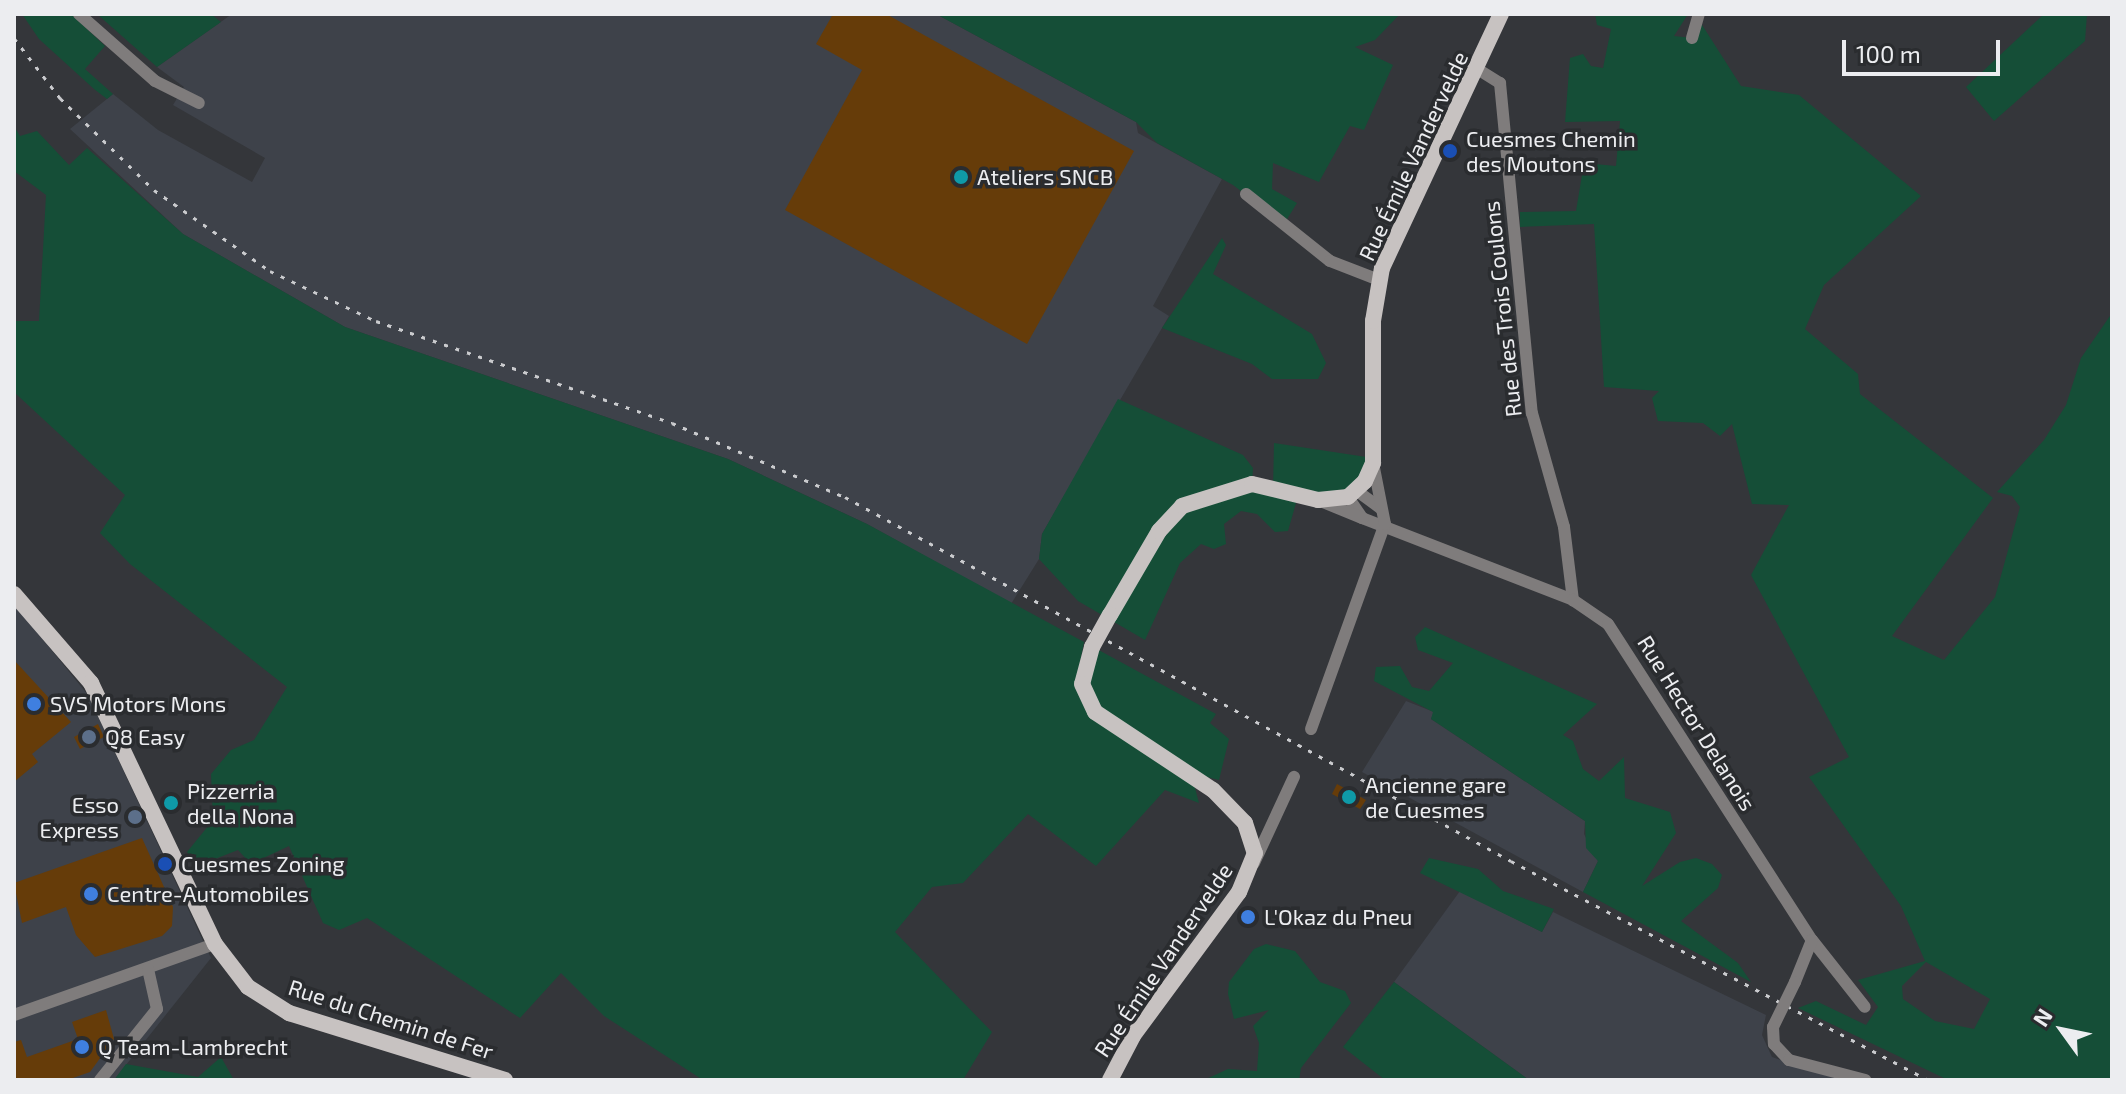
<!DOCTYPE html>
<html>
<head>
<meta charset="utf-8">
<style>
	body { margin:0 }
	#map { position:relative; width:2126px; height:1094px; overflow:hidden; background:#34363a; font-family:"Exo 2",sans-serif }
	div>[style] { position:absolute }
	.built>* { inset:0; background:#3e424a }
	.green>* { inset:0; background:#154e37 }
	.building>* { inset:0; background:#663c09 }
	.minor>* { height:12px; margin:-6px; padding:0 6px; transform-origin:6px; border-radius:6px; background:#7f7c7c }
	.major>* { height:16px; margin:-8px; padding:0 8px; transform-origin:8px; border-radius:8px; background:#c7c2c1 }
	.rail>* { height:3px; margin-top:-1.5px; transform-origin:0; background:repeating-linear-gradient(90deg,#cacbce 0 4px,transparent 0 12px) }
	.minor-bridge>* { height:12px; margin:-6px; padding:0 6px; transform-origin:6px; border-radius:6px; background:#7f7c7c }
	.major-bridge>* { height:16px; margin:-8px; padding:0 8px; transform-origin:8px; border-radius:8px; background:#c7c2c1 }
	.dots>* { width:22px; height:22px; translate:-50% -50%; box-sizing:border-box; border:4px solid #2a2c2f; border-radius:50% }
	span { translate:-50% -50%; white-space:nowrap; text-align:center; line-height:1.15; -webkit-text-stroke:7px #2a2c2f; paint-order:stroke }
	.poi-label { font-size:22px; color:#ecedf0 }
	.left { translate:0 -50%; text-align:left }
	.right { translate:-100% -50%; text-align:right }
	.street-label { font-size:22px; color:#ecedf0 }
	.frame { position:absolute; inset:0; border:16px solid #ecedf0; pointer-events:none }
	.north { position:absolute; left:2022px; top:990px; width:80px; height:80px; -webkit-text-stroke:6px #2a2c2f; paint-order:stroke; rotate:303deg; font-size:22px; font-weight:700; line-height:32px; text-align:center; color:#ecedf0 }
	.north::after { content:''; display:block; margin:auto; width:28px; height:36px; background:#ecedf0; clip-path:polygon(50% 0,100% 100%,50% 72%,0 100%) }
	.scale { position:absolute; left:1842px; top:40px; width:158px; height:36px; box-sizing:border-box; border:4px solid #ecedf0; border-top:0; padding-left:10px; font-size:24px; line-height:28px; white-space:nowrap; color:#ecedf0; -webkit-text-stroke:6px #2a2c2f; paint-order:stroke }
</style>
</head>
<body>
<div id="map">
	<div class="built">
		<div style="clip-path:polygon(232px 14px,936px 14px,1136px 122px,1138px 133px,1222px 179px,1153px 306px,1169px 316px,1042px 534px,1039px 559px,1011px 604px,867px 524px,728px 459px,345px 327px,183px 234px,70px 129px,113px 94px,158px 130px,252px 182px,265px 158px,173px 105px,184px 87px,157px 67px)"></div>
		<div style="clip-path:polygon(14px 604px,88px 695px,211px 958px,114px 1080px,14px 1080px)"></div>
		<div style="clip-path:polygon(1406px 701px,1434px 712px,1431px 719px,1585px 821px,1584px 834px,1598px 861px,1583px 892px,1362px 772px)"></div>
		<div style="clip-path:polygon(1460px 891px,1542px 932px,1553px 912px,1766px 1015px,1762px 1035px,1772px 1057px,1842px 1080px,1529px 1080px,1394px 982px)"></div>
	</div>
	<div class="green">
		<div style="clip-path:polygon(22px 14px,71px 14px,105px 46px,85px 69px,113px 94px,107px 99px,94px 89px,39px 39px)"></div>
		<div style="clip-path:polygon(97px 14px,211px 14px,221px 22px,157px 67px)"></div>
		<div style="clip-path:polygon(936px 14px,1400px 14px,1375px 40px,1355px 47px,1393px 65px,1364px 130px,1350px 126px,1319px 182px,1273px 163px,1272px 189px,1297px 203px,1284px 224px,1233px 185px,1157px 143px,1136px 122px)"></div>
		<div style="clip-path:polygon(evenodd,1595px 14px,1688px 14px,1674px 36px,1692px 38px,1697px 17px,1741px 86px,1799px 95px,1921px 196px,1824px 285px,1805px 329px,1858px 374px,1860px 394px,1993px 498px,1892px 636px,1944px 660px,1995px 597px,2020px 507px,2012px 496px,1997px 492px,2044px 440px,2066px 405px,2081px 358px,2112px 313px,2112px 1080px,1948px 1080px,1798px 1008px,1816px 1001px,1866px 1025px,1878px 1007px,1858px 980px,1925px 961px,1901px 906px,1809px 777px,1849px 757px,1751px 575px,1789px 505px,1752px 504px,1732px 424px,1720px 436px,1703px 423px,1658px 421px,1652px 398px,1659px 391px,1604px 387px,1594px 224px,1520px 227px,1520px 212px,1576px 211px,1584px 163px,1616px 166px,1620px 121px,1565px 122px,1570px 58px,1583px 54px,1591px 66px,1603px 68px,1611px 29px,1597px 25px,1595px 14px,1926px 962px,1990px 999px,1974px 1029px,1935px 1021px,1903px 999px,1902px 986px,1926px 962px)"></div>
		<div style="clip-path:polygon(2044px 14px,2087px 14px,2085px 41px,1994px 121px,1966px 87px)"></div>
		<div style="clip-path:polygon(14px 126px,20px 136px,37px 131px,69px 165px,87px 148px,183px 234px,345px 327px,728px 459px,867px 524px,1084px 642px,1075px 688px,1094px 712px,1089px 681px,1095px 648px,1216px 714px,1210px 723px,1229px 739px,1219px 780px,1191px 773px,1199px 803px,1165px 790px,1096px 866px,1028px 814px,963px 883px,932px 887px,895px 932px,992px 1032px,963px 1080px,703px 1080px,604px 1016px,561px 973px,520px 1018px,367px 918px,339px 930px,323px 923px,289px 846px,251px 864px,238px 850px,197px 866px,187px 852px,213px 820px,211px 774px,231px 750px,254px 740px,287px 687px,130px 564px,100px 533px,125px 495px,14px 392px,14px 321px,39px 321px,46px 195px,14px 171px)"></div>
		<div style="clip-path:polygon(1222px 238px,1226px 245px,1213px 274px,1312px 334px,1326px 363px,1318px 379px,1272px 379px,1252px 364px,1162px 328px)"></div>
		<div style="clip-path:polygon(1118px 399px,1243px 455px,1253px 468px,1252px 484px,1273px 488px,1274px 443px,1373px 458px,1357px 491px,1298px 496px,1288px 531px,1275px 532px,1257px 514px,1241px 511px,1224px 524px,1226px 544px,1214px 549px,1201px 544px,1180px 563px,1145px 640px,1078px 601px,1039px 559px,1042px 534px)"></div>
		<div style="clip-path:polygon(1425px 627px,1597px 704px,1563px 735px,1573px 741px,1583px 769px,1599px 781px,1624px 757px,1625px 798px,1670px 812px,1676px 833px,1642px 886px,1680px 862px,1696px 858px,1712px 864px,1722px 875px,1718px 888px,1681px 921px,1738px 963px,1751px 982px,1583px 892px,1598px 861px,1586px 848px,1585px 821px,1431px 719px,1433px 712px,1374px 681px,1376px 667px,1400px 666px,1412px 687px,1429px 691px,1453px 663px,1418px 650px,1415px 637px)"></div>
		<div style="clip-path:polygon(1429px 858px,1478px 869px,1503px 891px,1554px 909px,1542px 932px,1420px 873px)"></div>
		<div style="clip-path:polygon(1266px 944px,1295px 951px,1320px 982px,1345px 991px,1351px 1003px,1301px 1068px,1299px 1080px,1204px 1080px,1228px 1069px,1257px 1071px,1259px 1043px,1253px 1026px,1269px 1010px,1234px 1019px,1228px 994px,1229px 982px,1254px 949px)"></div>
		<div style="clip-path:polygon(1394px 982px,1529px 1080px,1385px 1080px,1343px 1047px)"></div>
		<div style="clip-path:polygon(221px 1057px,234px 1080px,114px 1080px,126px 1064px,198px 1077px)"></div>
	</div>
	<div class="building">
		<div style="clip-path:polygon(833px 14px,886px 14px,1134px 151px,1027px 344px,785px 210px,862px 70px,816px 44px)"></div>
		<div style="clip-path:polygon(14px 660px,71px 722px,32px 754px,38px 762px,14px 782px)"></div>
		<div style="clip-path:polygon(98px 724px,104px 737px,80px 749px,74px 737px)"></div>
		<div style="clip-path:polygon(1337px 784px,1366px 800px,1360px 809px,1332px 794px)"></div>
		<div style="clip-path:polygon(142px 838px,173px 907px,172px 926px,162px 936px,95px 957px,76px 935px,66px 907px,22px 923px,14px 883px)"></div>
		<div style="clip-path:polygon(106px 1010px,114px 1039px,90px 1072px,67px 1080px,14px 1080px,14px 1042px,21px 1040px,27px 1057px,78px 1039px,72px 1022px)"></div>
	</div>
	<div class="minor">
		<div style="left:79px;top:14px;width:101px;rotate:41.4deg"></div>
		<div style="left:155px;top:81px;width:49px;rotate:26.6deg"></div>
		<div style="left:1692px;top:38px;width:25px;rotate:-74deg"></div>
		<div style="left:1479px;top:70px;width:25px;rotate:32deg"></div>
		<div style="left:1500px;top:83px;width:332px;rotate:84.5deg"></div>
		<div style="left:1532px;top:413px;width:118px;rotate:74.3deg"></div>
		<div style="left:1564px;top:527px;width:74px;rotate:83deg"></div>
		<div style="left:1246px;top:194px;width:107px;rotate:38.6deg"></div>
		<div style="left:1330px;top:261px;width:53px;rotate:21.2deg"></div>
		<div style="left:1357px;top:491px;width:29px;rotate:36deg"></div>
		<div style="left:1348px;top:497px;width:25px;rotate:56deg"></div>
		<div style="left:1362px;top:518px;width:226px;rotate:21.2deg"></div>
		<div style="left:1573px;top:600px;width:42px;rotate:34.4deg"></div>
		<div style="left:1608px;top:624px;width:376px;rotate:57.2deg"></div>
		<div style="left:1812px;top:940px;width:85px;rotate:51.7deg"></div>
		<div style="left:1318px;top:500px;width:48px;rotate:22.2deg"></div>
		<div style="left:1311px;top:729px;width:218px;rotate:-70.2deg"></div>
		<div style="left:1385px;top:524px;width:62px;rotate:-101.1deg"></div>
		<div style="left:1254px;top:863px;width:95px;rotate:-65.1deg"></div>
		<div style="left:1795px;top:982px;width:45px;rotate:-68deg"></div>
		<div style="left:14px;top:1015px;width:213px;rotate:-19.5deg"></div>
		<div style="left:1773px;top:1027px;width:17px;rotate:87deg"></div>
		<div style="left:1774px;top:1044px;width:22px;rotate:47deg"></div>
		<div style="left:1789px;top:1060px;width:79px;rotate:14.7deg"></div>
		<div style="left:100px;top:1080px;width:91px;rotate:-51.2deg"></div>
		<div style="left:157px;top:1009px;width:41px;rotate:-102.7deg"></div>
	</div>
	<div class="major">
		<div style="left:14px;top:594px;width:118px;rotate:49.1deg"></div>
		<div style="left:91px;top:683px;width:289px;rotate:64.6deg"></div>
		<div style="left:215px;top:944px;width:54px;rotate:52.5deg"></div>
		<div style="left:248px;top:987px;width:49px;rotate:32.4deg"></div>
		<div style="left:289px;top:1013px;width:226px;rotate:17.2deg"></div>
		<div style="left:1110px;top:615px;width:97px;rotate:-59.7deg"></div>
		<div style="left:1159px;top:531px;width:34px;rotate:-47deg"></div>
		<div style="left:1182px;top:506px;width:73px;rotate:-17.4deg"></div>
		<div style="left:1252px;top:484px;width:68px;rotate:13.6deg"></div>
		<div style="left:1318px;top:500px;width:30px;rotate:-6deg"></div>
		<div style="left:1348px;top:497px;width:23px;rotate:-43deg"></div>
		<div style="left:1365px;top:481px;width:20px;rotate:-66deg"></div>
		<div style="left:1373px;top:463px;width:142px;rotate:-90deg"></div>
		<div style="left:1373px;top:321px;width:54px;rotate:-80.4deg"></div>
		<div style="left:1382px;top:268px;width:280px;rotate:-64.9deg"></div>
		<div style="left:1092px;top:647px;width:38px;rotate:105deg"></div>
		<div style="left:1082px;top:684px;width:31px;rotate:65deg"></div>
		<div style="left:1095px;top:712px;width:141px;rotate:33.5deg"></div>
		<div style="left:1213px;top:790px;width:46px;rotate:45.9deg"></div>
		<div style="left:1245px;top:823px;width:32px;rotate:72deg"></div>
		<div style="left:1255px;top:853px;width:42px;rotate:112.3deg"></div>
		<div style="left:1239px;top:892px;width:179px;rotate:126.4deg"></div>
		<div style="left:1133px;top:1036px;width:50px;rotate:117.6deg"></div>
	</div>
	<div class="rail">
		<div style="left:14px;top:38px;width:76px;rotate:52.5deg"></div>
		<div style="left:60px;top:98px;width:132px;rotate:44.4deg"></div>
		<div style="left:154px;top:190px;width:141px;rotate:34.9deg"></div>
		<div style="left:270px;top:271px;width:117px;rotate:25.3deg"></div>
		<div style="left:376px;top:321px;width:313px;rotate:19deg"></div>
		<div style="left:672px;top:423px;width:188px;rotate:23.2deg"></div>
		<div style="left:845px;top:497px;width:759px;rotate:28.66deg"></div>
		<div style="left:1511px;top:861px;width:472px;rotate:27.7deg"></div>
	</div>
	<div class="minor-bridge">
		<div style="left:1773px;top:1027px;width:50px;rotate:-63.9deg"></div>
	</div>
	<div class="major-bridge">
		<div style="left:1092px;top:647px;width:37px;rotate:-61deg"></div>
	</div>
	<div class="dots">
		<div style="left:1450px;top:151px;background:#1a4fb4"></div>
		<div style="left:961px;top:177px;background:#0f9aa8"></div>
		<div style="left:34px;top:704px;background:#3f7fe0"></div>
		<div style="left:89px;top:737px;background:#5c6f8a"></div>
		<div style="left:1349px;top:797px;background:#0f9aa8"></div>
		<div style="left:171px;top:803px;background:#0f9aa8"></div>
		<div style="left:135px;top:817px;background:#5c6f8a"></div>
		<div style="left:165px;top:864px;background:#1a4fb4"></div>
		<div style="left:91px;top:894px;background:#3f7fe0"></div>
		<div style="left:1248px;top:917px;background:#3f7fe0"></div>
		<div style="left:82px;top:1047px;background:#3f7fe0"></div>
	</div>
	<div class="poi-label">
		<span class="left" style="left:1466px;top:151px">Cuesmes Chemin<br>des Moutons</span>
		<span class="left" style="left:977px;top:177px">Ateliers SNCB</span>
		<span class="left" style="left:50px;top:704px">SVS Motors Mons</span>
		<span class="left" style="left:105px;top:737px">Q8 Easy</span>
		<span class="left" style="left:1365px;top:797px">Ancienne gare<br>de Cuesmes</span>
		<span class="left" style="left:187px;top:803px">Pizzerria<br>della Nona</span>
		<span class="right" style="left:119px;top:817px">Esso<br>Express</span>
		<span class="left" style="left:181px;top:864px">Cuesmes Zoning</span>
		<span class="left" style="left:107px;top:894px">Centre-Automobiles</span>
		<span class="left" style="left:1264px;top:917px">L'Okaz du Pneu</span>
		<span class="left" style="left:98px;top:1047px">Q Team-Lambrecht</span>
	</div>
	<div class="street-label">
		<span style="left:1413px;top:156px;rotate:-65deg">Rue Émile Vandervelde</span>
		<span style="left:1502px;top:309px;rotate:-96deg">Rue des Trois Coulons</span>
		<span style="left:1697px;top:723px;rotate:58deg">Rue Hector Delanois</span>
		<span style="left:1163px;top:960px;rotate:-56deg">Rue Émile Vandervelde</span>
		<span style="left:391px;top:1019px;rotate:18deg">Rue du Chemin de Fer</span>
	</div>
	<div class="frame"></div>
	<div class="north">N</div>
	<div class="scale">100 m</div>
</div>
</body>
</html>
